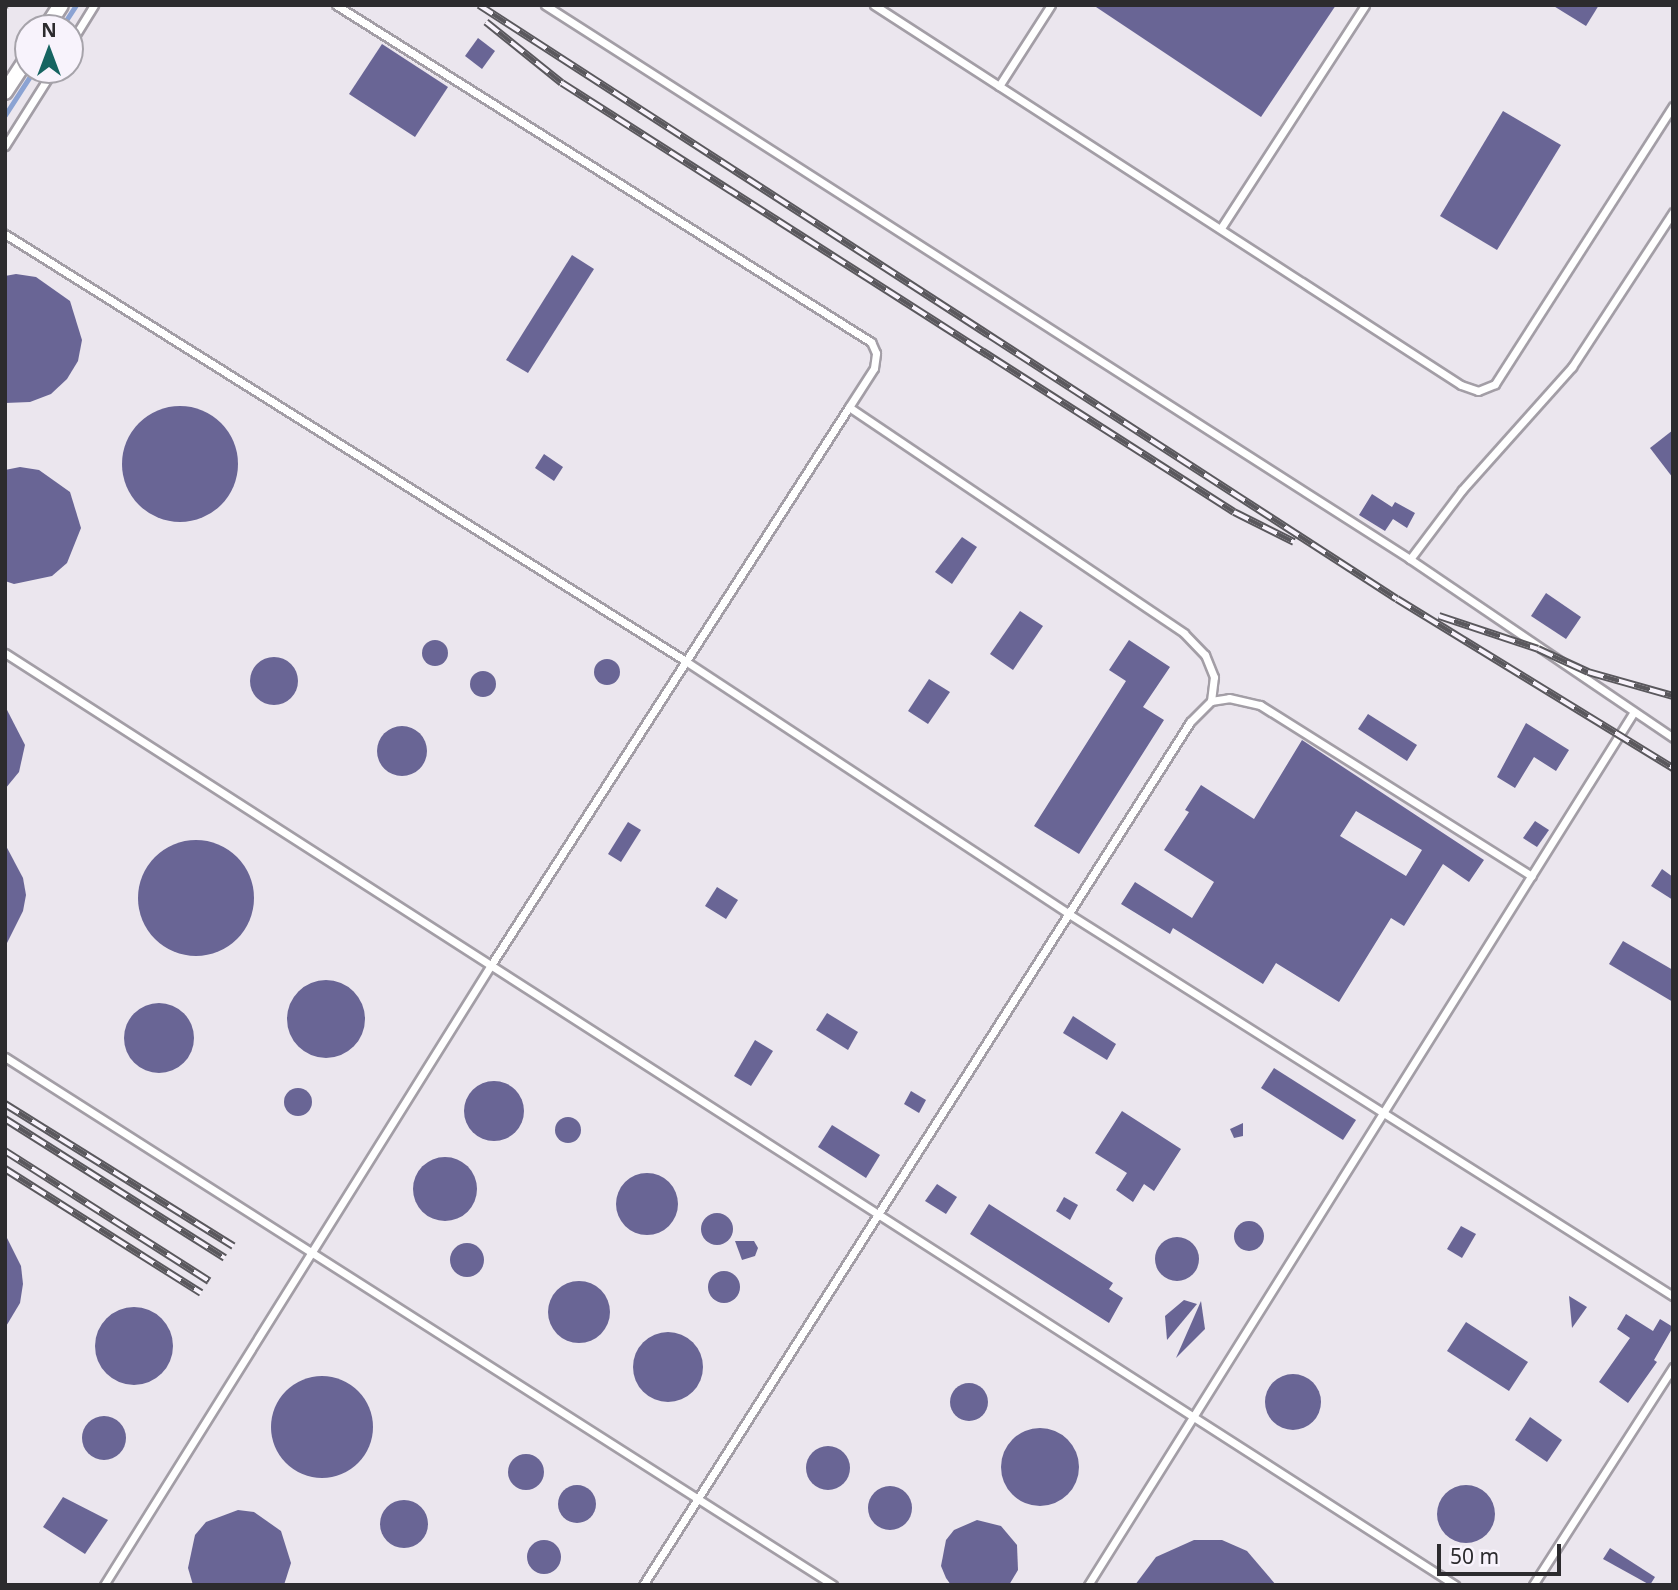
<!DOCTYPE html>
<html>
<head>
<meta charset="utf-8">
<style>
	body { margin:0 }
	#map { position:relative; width:1678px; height:1590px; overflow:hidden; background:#ebe6ee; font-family:"Noto Sans",sans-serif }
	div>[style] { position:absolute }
	.stream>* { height:5px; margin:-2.5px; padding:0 2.5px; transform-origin:2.5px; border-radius:2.5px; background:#8ba3d3 }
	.building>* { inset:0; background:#696595 }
	.round { border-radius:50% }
	.roads { filter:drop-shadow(2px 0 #a39ea6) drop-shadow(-2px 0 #a39ea6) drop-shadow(0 2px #a39ea6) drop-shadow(0 -2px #a39ea6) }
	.service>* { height:7px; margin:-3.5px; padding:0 3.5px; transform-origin:3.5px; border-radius:3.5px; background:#fff }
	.minor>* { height:14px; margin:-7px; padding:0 7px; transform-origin:7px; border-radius:7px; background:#fff }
	.rail>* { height:8px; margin-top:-4px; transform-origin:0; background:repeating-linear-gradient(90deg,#f8f3fc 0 16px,#5a585d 0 32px); box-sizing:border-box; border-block:2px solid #5a585d }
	span { translate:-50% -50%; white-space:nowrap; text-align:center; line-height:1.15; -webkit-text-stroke:7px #f8f3fc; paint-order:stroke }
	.frame { position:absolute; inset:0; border:7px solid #2c2b2e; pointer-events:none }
	.north { position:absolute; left:14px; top:14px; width:70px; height:70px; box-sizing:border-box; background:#f8f3fc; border:2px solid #a6a3aa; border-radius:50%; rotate:0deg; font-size:19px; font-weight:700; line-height:28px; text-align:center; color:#2c2b2e }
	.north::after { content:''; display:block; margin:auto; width:24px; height:32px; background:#166461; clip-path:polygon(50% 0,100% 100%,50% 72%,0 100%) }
	.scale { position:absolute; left:1437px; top:1544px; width:124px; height:32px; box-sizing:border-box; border:4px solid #2c2b2e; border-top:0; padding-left:9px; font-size:21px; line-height:24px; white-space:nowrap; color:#2c2b2e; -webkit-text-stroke:5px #f8f3fc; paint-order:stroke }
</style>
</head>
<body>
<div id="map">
	<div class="stream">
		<div style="left:61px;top:28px;width:27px;rotate:-57deg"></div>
		<div style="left:5px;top:115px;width:54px;rotate:-57.2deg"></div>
	</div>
	<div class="building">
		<div style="clip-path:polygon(1093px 5px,1336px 5px,1261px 117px)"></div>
		<div style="clip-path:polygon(1552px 5px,1599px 5px,1586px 26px)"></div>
		<div style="clip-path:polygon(478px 38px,495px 51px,482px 69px,465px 56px)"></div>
		<div style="clip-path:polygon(382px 44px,448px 87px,415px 137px,349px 94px)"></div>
		<div style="clip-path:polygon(1503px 111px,1561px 145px,1497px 250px,1440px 216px)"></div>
		<div style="clip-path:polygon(572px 255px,594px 269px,528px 373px,506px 360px)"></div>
		<div style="clip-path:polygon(16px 274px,36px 277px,70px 301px,82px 340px,78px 361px,67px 379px,51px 394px,30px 402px,5px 403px,5px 276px)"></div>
		<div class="round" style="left:122px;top:406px;width:116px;height:116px"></div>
		<div style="clip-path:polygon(1673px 430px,1673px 478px,1650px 448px)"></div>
		<div style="clip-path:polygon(544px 454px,563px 467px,554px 481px,535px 468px)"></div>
		<div style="clip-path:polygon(20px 467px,39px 470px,70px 492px,81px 528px,67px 563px,52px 576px,14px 584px,5px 581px,5px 470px)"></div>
		<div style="clip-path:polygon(1372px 494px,1392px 507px,1395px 502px,1415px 513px,1407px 528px,1393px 519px,1385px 531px,1359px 515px)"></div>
		<div style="clip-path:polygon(962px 537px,977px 547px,952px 584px,935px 572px)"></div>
		<div style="clip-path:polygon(1546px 593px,1581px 617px,1566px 639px,1531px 616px)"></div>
		<div style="clip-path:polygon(1020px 611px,1043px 626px,1013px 670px,990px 654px)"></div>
		<div style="clip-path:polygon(1129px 640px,1170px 667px,1143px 707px,1164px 720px,1079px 854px,1034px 826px,1126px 681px,1109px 670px)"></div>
		<div class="round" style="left:422px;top:640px;width:26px;height:26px"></div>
		<div class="round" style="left:250px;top:657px;width:48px;height:48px"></div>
		<div class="round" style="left:594px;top:659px;width:26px;height:26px"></div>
		<div class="round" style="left:470px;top:671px;width:26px;height:26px"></div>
		<div style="clip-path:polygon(929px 679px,950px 692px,928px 724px,908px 711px)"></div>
		<div style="clip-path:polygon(5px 706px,25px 745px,19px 772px,5px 789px)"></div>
		<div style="clip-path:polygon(1368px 714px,1417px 745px,1407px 761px,1358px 729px)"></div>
		<div style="clip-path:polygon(1526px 723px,1569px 750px,1556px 771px,1534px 757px,1515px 788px,1497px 777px)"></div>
		<div class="round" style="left:377px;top:726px;width:50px;height:50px"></div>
		<div style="clip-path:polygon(evenodd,1302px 740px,1484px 860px,1469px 882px,1443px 864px,1404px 926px,1391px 918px,1339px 1002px,1276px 963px,1263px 984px,1173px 928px,1170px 934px,1121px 904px,1135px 882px,1192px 918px,1214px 882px,1164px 850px,1189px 812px,1185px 810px,1201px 785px,1254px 819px,1302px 740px,1356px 811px,1422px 850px,1406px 876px,1340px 836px,1356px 811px)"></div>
		<div style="clip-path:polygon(1535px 821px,1549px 830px,1537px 847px,1523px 838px)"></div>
		<div style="clip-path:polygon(628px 822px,641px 830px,621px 862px,608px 854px)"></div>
		<div class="round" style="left:138px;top:840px;width:116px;height:116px"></div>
		<div style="clip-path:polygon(5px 844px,23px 878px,26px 895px,23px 911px,5px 947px)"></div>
		<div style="clip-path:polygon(1662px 869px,1673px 877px,1673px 900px,1651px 886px)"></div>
		<div style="clip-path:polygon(717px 887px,738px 900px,726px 919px,705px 906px)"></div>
		<div style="clip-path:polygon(1623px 941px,1673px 970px,1673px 1002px,1609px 964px)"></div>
		<div class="round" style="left:287px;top:980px;width:78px;height:78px"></div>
		<div class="round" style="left:124px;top:1003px;width:70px;height:70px"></div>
		<div style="clip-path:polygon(827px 1013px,858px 1032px,848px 1050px,816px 1030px)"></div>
		<div style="clip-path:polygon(1073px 1016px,1116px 1044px,1107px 1060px,1063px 1033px)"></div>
		<div style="clip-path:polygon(755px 1040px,773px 1051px,751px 1086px,734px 1076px)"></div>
		<div style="clip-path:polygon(1274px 1068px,1356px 1120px,1343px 1140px,1261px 1088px)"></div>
		<div class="round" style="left:464px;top:1081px;width:60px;height:60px"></div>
		<div class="round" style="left:284px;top:1088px;width:28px;height:28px"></div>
		<div style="clip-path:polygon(911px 1091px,926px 1100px,919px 1113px,904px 1104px)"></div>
		<div style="clip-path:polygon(1122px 1111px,1181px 1149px,1154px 1191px,1144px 1184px,1133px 1202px,1116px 1190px,1127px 1173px,1095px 1153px)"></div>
		<div class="round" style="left:555px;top:1117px;width:26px;height:26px"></div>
		<div style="clip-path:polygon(1243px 1123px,1243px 1136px,1234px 1138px,1230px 1129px)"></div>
		<div style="clip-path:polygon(832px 1125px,880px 1155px,866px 1178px,818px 1147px)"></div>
		<div class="round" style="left:413px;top:1157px;width:64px;height:64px"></div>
		<div class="round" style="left:616px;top:1173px;width:62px;height:62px"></div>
		<div style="clip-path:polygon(937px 1184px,957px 1197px,946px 1214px,925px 1201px)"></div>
		<div style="clip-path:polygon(1064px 1197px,1078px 1205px,1070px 1220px,1056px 1211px)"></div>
		<div style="clip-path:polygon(989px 1204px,1113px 1283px,1109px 1289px,1123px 1298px,1109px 1323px,970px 1234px)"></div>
		<div class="round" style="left:701px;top:1213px;width:32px;height:32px"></div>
		<div class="round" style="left:1234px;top:1221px;width:30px;height:30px"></div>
		<div style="clip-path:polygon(1461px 1226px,1476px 1234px,1462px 1258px,1447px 1249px)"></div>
		<div style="clip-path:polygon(5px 1234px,21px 1266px,23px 1284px,20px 1303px,5px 1328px)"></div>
		<div class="round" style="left:1155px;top:1237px;width:44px;height:44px"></div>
		<div style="clip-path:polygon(735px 1241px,754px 1241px,758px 1248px,755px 1256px,742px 1260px)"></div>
		<div class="round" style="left:450px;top:1243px;width:34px;height:34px"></div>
		<div class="round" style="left:708px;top:1271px;width:32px;height:32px"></div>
		<div class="round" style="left:548px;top:1281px;width:62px;height:62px"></div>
		<div style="clip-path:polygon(1569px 1296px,1587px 1307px,1572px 1328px)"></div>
		<div style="clip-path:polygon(1184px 1300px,1197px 1304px,1167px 1340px,1165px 1316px)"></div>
		<div style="clip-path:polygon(1201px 1301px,1205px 1329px,1176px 1358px)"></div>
		<div class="round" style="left:95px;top:1307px;width:78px;height:78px"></div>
		<div style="clip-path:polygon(1626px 1314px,1653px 1331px,1660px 1319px,1673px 1327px,1654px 1360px,1657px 1362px,1628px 1403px,1599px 1382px,1630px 1338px,1617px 1329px)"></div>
		<div style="clip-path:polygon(1466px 1322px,1528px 1362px,1509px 1391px,1447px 1351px)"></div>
		<div class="round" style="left:633px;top:1332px;width:70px;height:70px"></div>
		<div class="round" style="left:1265px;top:1374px;width:56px;height:56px"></div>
		<div class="round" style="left:271px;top:1376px;width:102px;height:102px"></div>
		<div class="round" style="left:950px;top:1383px;width:38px;height:38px"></div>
		<div class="round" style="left:82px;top:1416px;width:44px;height:44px"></div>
		<div style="clip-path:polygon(1530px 1417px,1562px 1440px,1547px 1462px,1515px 1440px)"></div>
		<div class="round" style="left:1001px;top:1428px;width:78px;height:78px"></div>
		<div class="round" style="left:806px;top:1446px;width:44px;height:44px"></div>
		<div class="round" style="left:508px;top:1454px;width:36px;height:36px"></div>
		<div class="round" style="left:1437px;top:1485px;width:58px;height:58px"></div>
		<div class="round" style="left:558px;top:1485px;width:38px;height:38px"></div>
		<div class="round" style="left:868px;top:1486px;width:44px;height:44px"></div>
		<div style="clip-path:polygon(63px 1497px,108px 1520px,85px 1554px,43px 1527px)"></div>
		<div class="round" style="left:380px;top:1500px;width:48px;height:48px"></div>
		<div style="clip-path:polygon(238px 1510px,254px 1512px,281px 1531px,291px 1563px,284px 1585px,193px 1585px,188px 1568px,195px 1535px,206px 1522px)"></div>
		<div style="clip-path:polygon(977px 1520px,1001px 1526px,1017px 1545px,1018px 1570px,1009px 1585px,951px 1585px,946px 1578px,941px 1566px,946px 1540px,954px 1530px)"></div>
		<div class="round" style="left:527px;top:1540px;width:34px;height:34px"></div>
		<div style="clip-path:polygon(1194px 1540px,1222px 1540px,1247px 1551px,1276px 1585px,1135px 1585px,1156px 1557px)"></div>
		<div style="clip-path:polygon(1610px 1548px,1655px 1577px,1650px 1585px,1603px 1559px)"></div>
	</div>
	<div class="roads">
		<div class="service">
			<div style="left:545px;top:5px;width:1027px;rotate:32.64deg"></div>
			<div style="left:1410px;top:559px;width:318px;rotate:34.2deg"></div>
			<div style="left:874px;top:5px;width:699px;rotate:32.92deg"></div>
			<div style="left:1461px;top:385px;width:18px;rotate:19deg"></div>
			<div style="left:1478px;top:391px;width:18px;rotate:-22deg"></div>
			<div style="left:1495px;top:384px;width:330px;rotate:-57.4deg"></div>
			<div style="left:70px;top:44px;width:46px;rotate:-58.4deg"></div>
			<div style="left:999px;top:86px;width:96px;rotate:-57.3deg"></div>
			<div style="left:5px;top:146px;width:90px;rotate:-57.7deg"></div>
			<div style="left:1221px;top:228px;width:265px;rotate:-57.1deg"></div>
			<div style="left:5px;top:234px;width:802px;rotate:32.1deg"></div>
			<div style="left:684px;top:660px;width:461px;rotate:33.4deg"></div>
			<div style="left:1069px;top:914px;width:715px;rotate:32.31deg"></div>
			<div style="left:1410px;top:559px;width:86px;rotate:-53deg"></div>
			<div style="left:1462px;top:490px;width:165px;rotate:-48.2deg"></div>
			<div style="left:1572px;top:367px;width:185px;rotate:-56.9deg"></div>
			<div style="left:5px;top:653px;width:1724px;rotate:32.73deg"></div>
			<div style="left:1211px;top:701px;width:18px;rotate:-9deg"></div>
			<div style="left:1229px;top:698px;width:32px;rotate:13deg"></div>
			<div style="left:1260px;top:705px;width:321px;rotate:32.2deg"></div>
			<div style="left:5px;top:1057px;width:982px;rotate:32.52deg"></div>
			<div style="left:104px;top:1585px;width:731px;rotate:-58.03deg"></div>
			<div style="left:491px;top:965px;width:663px;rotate:-57.32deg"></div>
			<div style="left:849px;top:407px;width:46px;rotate:-57.3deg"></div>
			<div style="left:874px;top:368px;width:15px;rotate:-82deg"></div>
			<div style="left:876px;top:353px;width:12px;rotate:-114deg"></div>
			<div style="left:871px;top:342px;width:632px;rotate:-147.79deg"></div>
			<div style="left:643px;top:1585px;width:1022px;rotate:-57.63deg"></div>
			<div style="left:1190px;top:722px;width:30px;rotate:-45deg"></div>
			<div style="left:1211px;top:701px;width:24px;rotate:-83deg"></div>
			<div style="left:1214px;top:677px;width:24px;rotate:-112deg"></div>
			<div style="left:1205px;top:655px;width:30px;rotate:-134deg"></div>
			<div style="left:1184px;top:633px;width:404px;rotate:-146deg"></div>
			<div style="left:1088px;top:1585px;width:1028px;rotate:-57.99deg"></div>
			<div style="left:1533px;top:1585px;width:259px;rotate:-57.3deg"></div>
		</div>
		<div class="minor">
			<div style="left:46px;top:28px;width:27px;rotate:-57deg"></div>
			<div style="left:5px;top:92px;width:42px;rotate:-56.7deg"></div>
		</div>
	</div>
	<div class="rail">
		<div style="left:479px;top:5px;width:1093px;rotate:32.91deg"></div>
		<div style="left:1397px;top:599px;width:324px;rotate:31.5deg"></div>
		<div style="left:5px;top:6px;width:1px;rotate:-45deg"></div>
		<div style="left:486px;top:22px;width:97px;rotate:38.8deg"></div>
		<div style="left:562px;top:83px;width:797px;rotate:32.55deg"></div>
		<div style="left:1234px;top:512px;width:67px;rotate:26.6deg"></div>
		<div style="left:1439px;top:616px;width:104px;rotate:18.4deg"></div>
		<div style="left:1538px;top:649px;width:55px;rotate:24.7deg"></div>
		<div style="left:1588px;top:672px;width:88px;rotate:15.8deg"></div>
		<div style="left:5px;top:1104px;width:269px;rotate:31.9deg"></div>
		<div style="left:5px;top:1119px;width:260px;rotate:32.3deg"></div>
		<div style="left:5px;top:1151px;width:242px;rotate:32.5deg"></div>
		<div style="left:5px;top:1169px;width:232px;rotate:32.3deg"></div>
	</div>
	<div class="frame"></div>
	<div class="north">N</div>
	<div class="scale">50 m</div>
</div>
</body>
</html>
